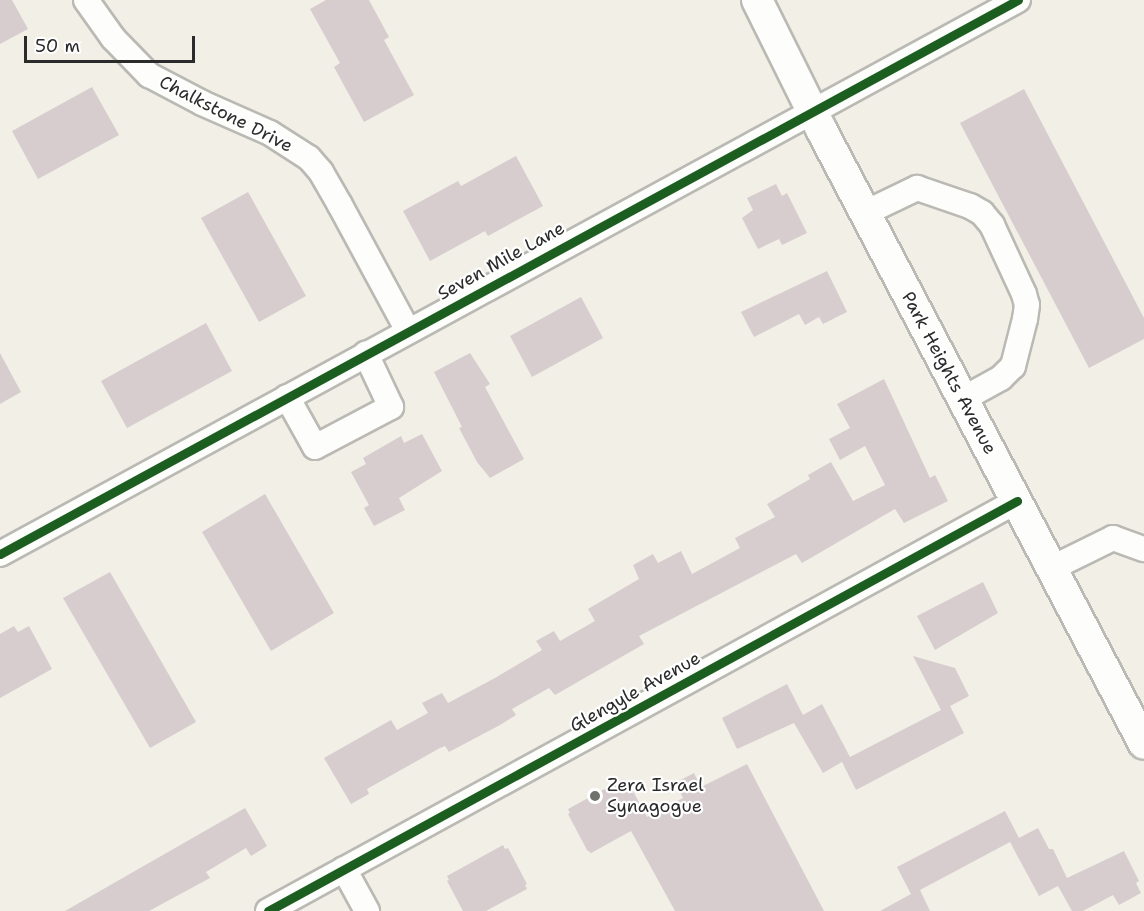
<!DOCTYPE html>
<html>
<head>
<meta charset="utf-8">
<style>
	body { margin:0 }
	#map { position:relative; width:1144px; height:911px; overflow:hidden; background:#f1efe6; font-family:"Shantell Sans",sans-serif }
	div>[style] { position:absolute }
	.building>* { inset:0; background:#d7cdcf }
	.roads { filter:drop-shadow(2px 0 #bab9b3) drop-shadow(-2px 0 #bab9b3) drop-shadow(0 2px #bab9b3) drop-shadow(0 -2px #bab9b3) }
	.minor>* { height:24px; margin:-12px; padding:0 12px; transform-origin:12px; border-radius:12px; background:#fdfdfb }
	.major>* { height:30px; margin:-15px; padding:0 15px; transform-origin:15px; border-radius:15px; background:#fdfdfb }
	.cycleway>* { height:9px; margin:-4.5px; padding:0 4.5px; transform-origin:4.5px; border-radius:4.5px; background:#1b5e20 }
	.dots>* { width:16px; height:16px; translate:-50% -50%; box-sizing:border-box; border:3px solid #fff; border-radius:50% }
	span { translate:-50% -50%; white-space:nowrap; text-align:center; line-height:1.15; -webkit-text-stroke:4.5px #fff; paint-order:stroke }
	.street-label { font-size:18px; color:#2b2b2b }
	.poi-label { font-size:18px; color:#2b2b2b }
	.left { translate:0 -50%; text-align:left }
	.scale { position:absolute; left:24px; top:36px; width:171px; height:27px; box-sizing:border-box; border:3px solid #2b2b2b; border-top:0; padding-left:8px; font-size:18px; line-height:21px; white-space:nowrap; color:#2b2b2b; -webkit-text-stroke:4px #fff; paint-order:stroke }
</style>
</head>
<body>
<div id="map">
	<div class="building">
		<div style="clip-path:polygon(0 0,12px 0,28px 29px,0 44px)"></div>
		<div style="clip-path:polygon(326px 0,369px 0,389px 37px,384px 40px,414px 95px,364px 122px,334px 67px,340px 63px,310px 9px)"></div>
		<div style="clip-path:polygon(92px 87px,119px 135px,38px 179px,12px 131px)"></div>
		<div style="clip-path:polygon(1024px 89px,1144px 318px,1144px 339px,1089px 368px,960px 123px)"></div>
		<div style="clip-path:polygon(516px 156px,543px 206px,488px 236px,485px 231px,430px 261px,403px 211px,458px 181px,461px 186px)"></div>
		<div style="clip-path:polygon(776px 184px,782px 196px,787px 193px,807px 233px,782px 245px,779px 239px,758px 249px,742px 218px,753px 210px,747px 198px)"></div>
		<div style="clip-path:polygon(248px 192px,306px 296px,259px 322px,201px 218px)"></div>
		<div style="clip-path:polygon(827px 271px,847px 312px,823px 324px,819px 317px,805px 325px,799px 314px,754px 337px,741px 312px)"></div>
		<div style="clip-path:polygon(581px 297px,603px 338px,532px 377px,510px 336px)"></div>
		<div style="clip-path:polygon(206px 323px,232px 371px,127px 428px,101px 381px)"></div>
		<div style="clip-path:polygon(0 353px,21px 392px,0 404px)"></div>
		<div style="clip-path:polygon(470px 353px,490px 384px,485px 387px,524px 459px,490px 478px,477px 462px,459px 428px,462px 427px,434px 372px)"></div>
		<div style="clip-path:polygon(884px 379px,930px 478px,935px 475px,948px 501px,904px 523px,895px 509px,802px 563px,796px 554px,639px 636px,644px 644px,555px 695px,549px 688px,512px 709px,516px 715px,500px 725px,449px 752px,445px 746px,440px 748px,367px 789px,369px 794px,351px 804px,324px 758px,391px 720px,397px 730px,428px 713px,422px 703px,442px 693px,448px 703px,495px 678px,542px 650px,536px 641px,554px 631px,560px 641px,595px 621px,588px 609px,639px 579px,633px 565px,653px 554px,658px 563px,681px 551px,692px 574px,740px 548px,735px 538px,775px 517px,767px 504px,810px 479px,808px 475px,831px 462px,853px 501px,885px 485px,865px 446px,840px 460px,829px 439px,850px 428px,837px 404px)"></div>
		<div style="clip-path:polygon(422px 434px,442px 471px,399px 498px,405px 510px,374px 526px,364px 508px,369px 505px,351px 472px,366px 464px,363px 458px,401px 436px,404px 443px)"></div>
		<div style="clip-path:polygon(265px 494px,334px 613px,271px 651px,202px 532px)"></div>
		<div style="clip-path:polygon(110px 572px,196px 722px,150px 748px,63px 598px)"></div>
		<div style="clip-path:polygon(983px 582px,998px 613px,935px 650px,917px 616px)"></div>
		<div style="clip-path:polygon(14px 626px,18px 632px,29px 626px,52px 669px,0 698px,0 634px)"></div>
		<div style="clip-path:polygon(913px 656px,955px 668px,969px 696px,950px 706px,964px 733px,856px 790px,842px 762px,823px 773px,794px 723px,737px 749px,722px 718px,787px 684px,803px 715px,822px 704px,850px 757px,941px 710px)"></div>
		<div style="clip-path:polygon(747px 764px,824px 911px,675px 911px,631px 831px,591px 853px,587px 850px,568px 814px,570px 813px,568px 809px,623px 779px,625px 783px,628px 782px,647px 817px,683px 798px,675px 783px,694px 773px,701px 787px)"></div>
		<div style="clip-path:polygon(245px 808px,267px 846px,251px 856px,246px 848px,206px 872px,210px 878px,149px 911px,65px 911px)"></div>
		<div style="clip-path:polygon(1005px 811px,1019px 838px,1013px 841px,1038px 828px,1049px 849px,1053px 849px,1067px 878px,1124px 851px,1139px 881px,1136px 883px,1141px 893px,1119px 905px,1113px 895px,1083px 911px,1072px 911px,1058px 886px,1039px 896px,1010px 842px,920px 890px,930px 911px,880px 911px,911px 894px,897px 867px)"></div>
		<div style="clip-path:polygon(503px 845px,505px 849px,508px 848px,527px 884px,525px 885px,527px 889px,486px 911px,463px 911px,447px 881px,449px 880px,447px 876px)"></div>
	</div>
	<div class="roads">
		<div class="minor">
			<div style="left:86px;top:0;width:47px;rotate:54.6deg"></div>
			<div style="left:113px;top:38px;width:52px;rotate:45.8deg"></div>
			<div style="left:149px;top:75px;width:60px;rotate:27.8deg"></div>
			<div style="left:202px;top:103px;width:74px;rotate:23.8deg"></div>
			<div style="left:270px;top:133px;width:46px;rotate:32.7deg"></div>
			<div style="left:309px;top:158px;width:18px;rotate:49deg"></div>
			<div style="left:321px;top:172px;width:38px;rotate:60deg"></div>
			<div style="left:340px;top:205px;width:143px;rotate:61.6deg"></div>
			<div style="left:865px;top:213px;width:58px;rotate:-25.7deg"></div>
			<div style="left:917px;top:188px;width:56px;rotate:18.8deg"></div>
			<div style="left:970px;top:206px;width:14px;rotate:30deg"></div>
			<div style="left:982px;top:213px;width:16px;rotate:50deg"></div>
			<div style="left:992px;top:225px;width:76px;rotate:65.1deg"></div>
			<div style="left:1024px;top:294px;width:11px;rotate:75deg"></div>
			<div style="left:1027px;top:305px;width:14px;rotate:98deg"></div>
			<div style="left:1025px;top:319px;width:49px;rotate:104.3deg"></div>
			<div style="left:1013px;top:366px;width:17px;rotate:135deg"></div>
			<div style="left:1001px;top:378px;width:43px;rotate:151.1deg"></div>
			<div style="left:287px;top:397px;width:57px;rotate:60.8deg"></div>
			<div style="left:315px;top:447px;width:86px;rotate:-27.8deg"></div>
			<div style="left:391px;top:407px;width:59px;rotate:-115.3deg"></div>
			<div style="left:0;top:554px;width:1159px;rotate:-28.56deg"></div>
			<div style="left:1052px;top:568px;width:68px;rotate:-26.2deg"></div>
			<div style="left:1113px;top:538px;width:33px;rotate:20deg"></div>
			<div style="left:344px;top:869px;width:48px;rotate:61.3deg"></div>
			<div style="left:268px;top:911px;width:854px;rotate:-28.7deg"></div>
		</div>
		<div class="major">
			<div style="left:757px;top:0;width:146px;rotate:63.6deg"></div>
			<div style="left:822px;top:131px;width:692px;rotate:62.29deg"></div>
		</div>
	</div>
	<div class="cycleway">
		<div style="left:0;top:554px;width:1159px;rotate:-28.56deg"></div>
		<div style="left:268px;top:911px;width:854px;rotate:-28.7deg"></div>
	</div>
	<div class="dots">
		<div style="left:595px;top:796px;background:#70706c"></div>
	</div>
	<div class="street-label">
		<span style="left:226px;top:114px;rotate:27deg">Chalkstone Drive</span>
		<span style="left:501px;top:261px;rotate:-29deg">Seven Mile Lane</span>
		<span style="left:949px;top:373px;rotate:62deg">Park Heights Avenue</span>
		<span style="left:635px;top:692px;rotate:-29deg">Glengyle Avenue</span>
	</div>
	<div class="poi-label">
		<span class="left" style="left:607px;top:796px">Zera Israel<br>Synagogue</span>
	</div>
	<div class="scale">50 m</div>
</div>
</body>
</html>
